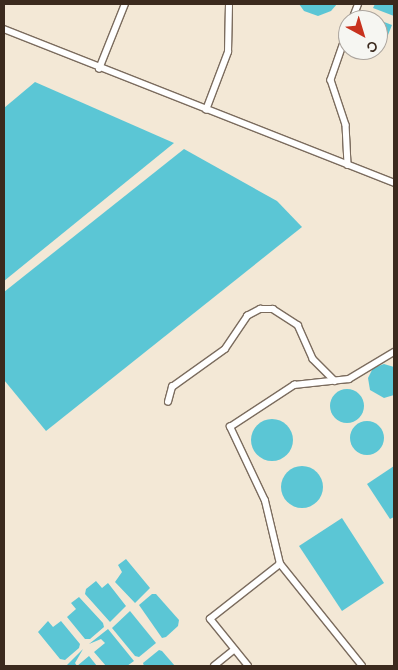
<!DOCTYPE html>
<html>
<head>
<meta charset="utf-8">
<style>
	body { margin:0 }
	#map { position:relative; width:398px; height:670px; overflow:hidden; background:#f3e8d6; font-family:"Balsamiq Sans",sans-serif }
	div>[style] { position:absolute }
	.water>* { inset:0; background:#5bc6d5 }
	.round { border-radius:50% }
	.roads { filter:drop-shadow(1px 0 #7b6c5e) drop-shadow(-1px 0 #7b6c5e) drop-shadow(0 1px #7b6c5e) drop-shadow(0 -1px #7b6c5e) }
	.lane>* { height:5.5px; margin:-2.75px; padding:0 2.75px; transform-origin:2.75px; border-radius:2.75px; background:#fff }
	span { translate:-50% -50%; white-space:nowrap; text-align:center; line-height:1.15; -webkit-text-stroke:4px #f6f6f2; paint-order:stroke }
	.frame { position:absolute; inset:0; border:5px solid #3b2a1e; pointer-events:none }
	.north { position:absolute; left:338px; top:10px; width:50px; height:50px; box-sizing:border-box; background:#f6f6f2; border:1px solid #aba49d; border-radius:50%; rotate:141deg; font-size:14px; font-weight:700; line-height:20px; text-align:center; color:#3b2a1e }
	.north::after { content:''; display:block; margin:auto; width:18px; height:22px; background:#c8321e; clip-path:polygon(50% 0,100% 100%,50% 72%,0 100%) }
</style>
</head>
<body>
<div id="map">
	<div class="water">
		<div style="clip-path:polygon(299px 4px,337px 4px,331px 11px,318px 16px,304px 11px)"></div>
		<div style="clip-path:polygon(375px 4px,394px 4px,394px 16px,373px 8px)"></div>
		<div style="clip-path:polygon(371px 17px,392px 25px,384px 45px,378px 43px,378px 20px,370px 20px)"></div>
		<div style="clip-path:polygon(35px 82px,174px 143px,4px 281px,4px 108px)"></div>
		<div style="clip-path:polygon(184px 149px,277px 201px,302px 227px,46px 431px,4px 380px,4px 292px)"></div>
		<div style="clip-path:polygon(384px 364px,394px 367px,394px 395px,384px 398px,370px 390px,368px 378px,373px 368px)"></div>
		<div class="round" style="left:330px;top:389px;width:34px;height:34px"></div>
		<div class="round" style="left:251px;top:419px;width:42px;height:42px"></div>
		<div class="round" style="left:350px;top:421px;width:34px;height:34px"></div>
		<div class="round" style="left:281px;top:466px;width:42px;height:42px"></div>
		<div style="clip-path:polygon(394px 466px,394px 517px,390px 519px,367px 484px)"></div>
		<div style="clip-path:polygon(342px 518px,384px 583px,342px 611px,299px 546px)"></div>
		<div style="clip-path:polygon(126px 559px,150px 588px,135px 603px,115px 582px,122px 572px,118px 565px)"></div>
		<div style="clip-path:polygon(96px 581px,102px 588px,108px 583px,126px 606px,110px 622px,85px 594px,86px 589px)"></div>
		<div style="clip-path:polygon(152px 594px,156px 594px,179px 620px,178px 626px,166px 637px,162px 638px,139px 605px)"></div>
		<div style="clip-path:polygon(79px 597px,103px 623px,104px 627px,90px 639px,85px 639px,67px 617px,76px 609px,71px 603px)"></div>
		<div style="clip-path:polygon(130px 611px,156px 643px,139px 657px,135px 656px,112px 628px)"></div>
		<div style="clip-path:polygon(48px 621px,53px 627px,61px 621px,80px 644px,79px 648px,65px 660px,60px 659px,38px 632px)"></div>
		<div style="clip-path:polygon(108px 629px,134px 661px,127px 666px,106px 666px,94px 652px,105px 643px,101px 639px,89px 644px)"></div>
		<div style="clip-path:polygon(83px 649px,75px 663px,77px 666px,89px 656px,97px 666px,66px 666px)"></div>
		<div style="clip-path:polygon(159px 650px,162px 651px,175px 666px,144px 666px,143px 663px)"></div>
	</div>
	<div class="roads">
		<div class="lane">
			<div style="left:352px;top:20px;width:17px;rotate:-69deg"></div>
			<div style="left:4px;top:29px;width:419px;rotate:21.5deg"></div>
			<div style="left:348px;top:31px;width:52px;rotate:109.1deg"></div>
			<div style="left:331px;top:80px;width:47px;rotate:71.6deg"></div>
			<div style="left:346px;top:125px;width:40px;rotate:87.1deg"></div>
			<div style="left:99px;top:69px;width:70px;rotate:-68.2deg"></div>
			<div style="left:206px;top:110px;width:62px;rotate:-69.2deg"></div>
			<div style="left:228px;top:52px;width:48px;rotate:-88.8deg"></div>
			<div style="left:168px;top:402px;width:16px;rotate:-75deg"></div>
			<div style="left:172px;top:387px;width:65px;rotate:-35.6deg"></div>
			<div style="left:225px;top:349px;width:40px;rotate:-56deg"></div>
			<div style="left:247px;top:316px;width:15px;rotate:-28deg"></div>
			<div style="left:260px;top:309px;width:13px"></div>
			<div style="left:273px;top:309px;width:30px;rotate:33deg"></div>
			<div style="left:298px;top:325px;width:37px;rotate:66deg"></div>
			<div style="left:313px;top:359px;width:31px;rotate:45deg"></div>
			<div style="left:214px;top:666px;width:26px;rotate:-39deg"></div>
			<div style="left:248px;top:666px;width:60px;rotate:-129deg"></div>
			<div style="left:210px;top:619px;width:89px;rotate:-38.2deg"></div>
			<div style="left:362px;top:666px;width:131px;rotate:-128.8deg"></div>
			<div style="left:280px;top:564px;width:65px;rotate:-103.4deg"></div>
			<div style="left:265px;top:501px;width:82px;rotate:-115.3deg"></div>
			<div style="left:230px;top:427px;width:77px;rotate:-33.3deg"></div>
			<div style="left:294px;top:385px;width:55px;rotate:-6.2deg"></div>
			<div style="left:349px;top:379px;width:52px;rotate:-31deg"></div>
		</div>
	</div>
	<div class="frame"></div>
	<div class="north">С</div>
</div>
</body>
</html>
